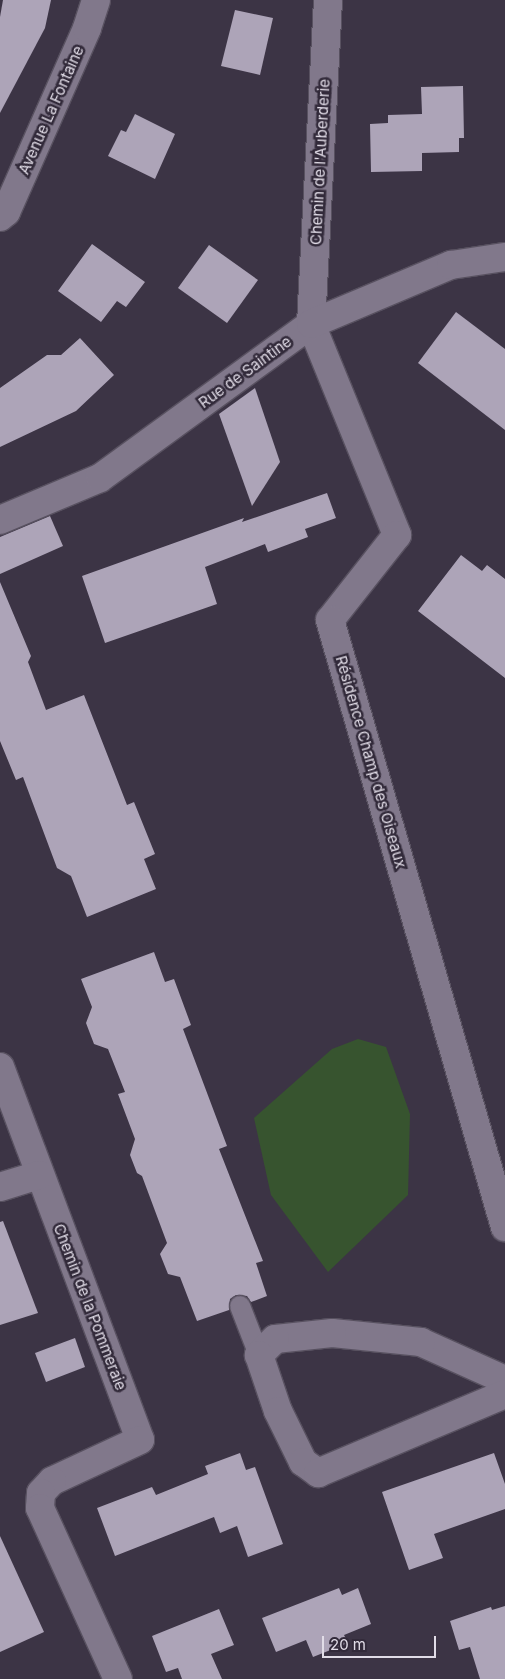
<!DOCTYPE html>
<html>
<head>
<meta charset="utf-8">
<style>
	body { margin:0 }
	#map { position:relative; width:505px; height:1679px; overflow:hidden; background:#3c3445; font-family:Inter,sans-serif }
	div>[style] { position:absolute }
	.green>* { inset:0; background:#37542f }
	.building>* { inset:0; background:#ada4b8 }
	.roads { filter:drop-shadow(1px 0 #585160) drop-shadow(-1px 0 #585160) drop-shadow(0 1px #585160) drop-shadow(0 -1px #585160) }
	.service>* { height:20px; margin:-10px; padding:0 10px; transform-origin:10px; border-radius:10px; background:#81788b }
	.minor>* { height:28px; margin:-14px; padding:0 14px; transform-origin:14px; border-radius:14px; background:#81788b }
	span { translate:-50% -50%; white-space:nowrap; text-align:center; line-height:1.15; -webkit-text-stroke:5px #322a3a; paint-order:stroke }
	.street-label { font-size:15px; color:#e1dce7 }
	.scale { position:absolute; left:322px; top:1636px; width:114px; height:22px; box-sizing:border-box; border:2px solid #e1dce7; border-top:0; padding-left:6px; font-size:15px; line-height:18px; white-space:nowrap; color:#e1dce7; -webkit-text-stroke:4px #322a3a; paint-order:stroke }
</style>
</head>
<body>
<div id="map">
	<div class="green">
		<div style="clip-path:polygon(358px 1039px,386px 1047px,410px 1114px,408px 1195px,328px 1272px,271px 1195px,254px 1118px,332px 1049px)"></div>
	</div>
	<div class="building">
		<div style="clip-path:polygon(3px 0,51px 0,45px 28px,0 113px,0 17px)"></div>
		<div style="clip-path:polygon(235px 10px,273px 18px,260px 75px,221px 66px)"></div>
		<div style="clip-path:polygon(463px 86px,464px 138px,459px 138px,459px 152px,422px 153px,422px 171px,371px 172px,370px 124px,388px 123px,388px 115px,422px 114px,421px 87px)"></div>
		<div style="clip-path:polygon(135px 114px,175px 134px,155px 179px,108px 156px,121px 130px,126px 132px)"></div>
		<div style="clip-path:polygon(92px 244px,145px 282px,126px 307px,117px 301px,101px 322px,58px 291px)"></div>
		<div style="clip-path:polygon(209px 245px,258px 280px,227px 323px,178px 288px)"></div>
		<div style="clip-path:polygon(456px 312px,505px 349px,505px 430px,418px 363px)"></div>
		<div style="clip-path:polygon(80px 338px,114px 375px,76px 411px,0 447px,0 388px,47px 355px,61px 355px)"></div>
		<div style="clip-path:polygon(255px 388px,280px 462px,252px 506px,219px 414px)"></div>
		<div style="clip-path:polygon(327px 493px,336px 518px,305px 529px,308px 537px,268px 552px,265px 544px,205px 567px,217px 604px,105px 643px,82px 576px,244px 518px,242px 522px)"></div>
		<div style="clip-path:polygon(50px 516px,63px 546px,0 574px,0 537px)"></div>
		<div style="clip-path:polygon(461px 555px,482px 571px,487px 565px,505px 579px,505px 678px,418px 611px)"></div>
		<div style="clip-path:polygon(0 582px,31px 656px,28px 662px,46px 710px,84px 695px,127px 805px,134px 802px,155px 854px,144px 859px,156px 889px,87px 917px,71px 876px,57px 868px,23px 777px,16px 780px,0 741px)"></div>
		<div style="clip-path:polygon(154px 952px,165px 982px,174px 979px,191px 1025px,183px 1029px,227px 1146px,219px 1149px,263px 1261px,256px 1263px,267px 1296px,251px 1302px,247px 1296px,236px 1295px,230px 1299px,229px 1310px,197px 1321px,180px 1277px,168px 1274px,160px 1254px,167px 1243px,142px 1176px,137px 1173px,130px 1155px,135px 1139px,118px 1094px,125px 1092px,108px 1049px,94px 1044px,86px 1023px,92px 1007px,81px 979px)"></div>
		<div style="clip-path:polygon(3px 1221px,38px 1313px,0 1325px,0 1222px)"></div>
		<div style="clip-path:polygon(75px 1338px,85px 1367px,46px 1382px,35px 1353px)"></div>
		<div style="clip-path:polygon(240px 1453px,246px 1470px,255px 1467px,283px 1544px,248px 1557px,237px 1526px,220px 1533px,214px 1517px,115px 1556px,97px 1508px,152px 1487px,156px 1495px,208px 1474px,205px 1466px)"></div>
		<div style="clip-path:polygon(494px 1453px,505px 1484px,505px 1509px,434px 1534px,443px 1558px,409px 1570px,382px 1492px)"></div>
		<div style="clip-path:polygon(0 1536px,44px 1632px,0 1652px)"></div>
		<div style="clip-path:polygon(339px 1588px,342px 1595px,358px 1588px,371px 1624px,344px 1635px,348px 1643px,313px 1657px,306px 1640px,276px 1652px,262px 1618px)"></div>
		<div style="clip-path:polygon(505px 1606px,505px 1679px,480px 1679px,470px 1647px,459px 1650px,450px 1621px,491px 1607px,492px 1610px)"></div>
		<div style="clip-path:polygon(219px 1609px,234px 1645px,211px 1654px,222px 1679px,182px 1679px,178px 1668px,166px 1672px,152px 1636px)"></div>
	</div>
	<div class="roads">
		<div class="service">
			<div style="left:240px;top:1306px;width:53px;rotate:68.8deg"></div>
		</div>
		<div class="minor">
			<div style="left:328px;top:0;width:324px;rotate:93deg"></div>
			<div style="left:311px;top:324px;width:228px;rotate:67.8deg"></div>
			<div style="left:397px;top:535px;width:108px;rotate:128.2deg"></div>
			<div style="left:330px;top:620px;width:632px;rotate:73.92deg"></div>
			<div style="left:0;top:217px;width:8px;rotate:-40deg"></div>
			<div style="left:6px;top:212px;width:201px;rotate:-66.2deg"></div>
			<div style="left:87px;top:28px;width:29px;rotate:-72deg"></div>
			<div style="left:0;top:520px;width:108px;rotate:-22.8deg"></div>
			<div style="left:100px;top:478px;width:261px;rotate:-36.1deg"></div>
			<div style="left:311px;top:324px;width:152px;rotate:-22.9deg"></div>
			<div style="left:451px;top:265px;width:55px;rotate:-8.4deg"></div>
			<div style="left:0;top:1067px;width:398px;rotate:69.4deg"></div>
			<div style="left:140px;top:1440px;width:97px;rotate:155deg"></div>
			<div style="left:52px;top:1481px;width:16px;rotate:133deg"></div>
			<div style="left:41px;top:1493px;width:15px;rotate:94deg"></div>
			<div style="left:40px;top:1508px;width:188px;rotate:65.5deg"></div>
			<div style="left:0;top:1187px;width:41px;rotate:-17.1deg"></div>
			<div style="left:505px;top:1380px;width:92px;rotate:-155.7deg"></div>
			<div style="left:421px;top:1342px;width:89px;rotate:-174.2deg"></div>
			<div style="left:332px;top:1333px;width:57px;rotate:174deg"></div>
			<div style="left:275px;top:1339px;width:23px;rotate:135deg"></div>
			<div style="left:259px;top:1355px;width:59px;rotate:71.3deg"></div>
			<div style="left:278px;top:1411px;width:57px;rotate:63.9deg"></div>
			<div style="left:303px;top:1462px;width:19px;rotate:36deg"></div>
			<div style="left:318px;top:1473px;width:203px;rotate:-22.9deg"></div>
		</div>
	</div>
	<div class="street-label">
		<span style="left:51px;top:110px;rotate:-66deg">Avenue La Fontaine</span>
		<span style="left:320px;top:162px;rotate:-87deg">Chemin de l'Auberderie</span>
		<span style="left:245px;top:372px;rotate:-36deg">Rue de Saintine</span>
		<span style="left:371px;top:762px;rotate:74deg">Résidence Champ des Oiseaux</span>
		<span style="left:90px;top:1307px;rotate:69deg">Chemin de la Pommeraie</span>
	</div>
	<div class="scale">20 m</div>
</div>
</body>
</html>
